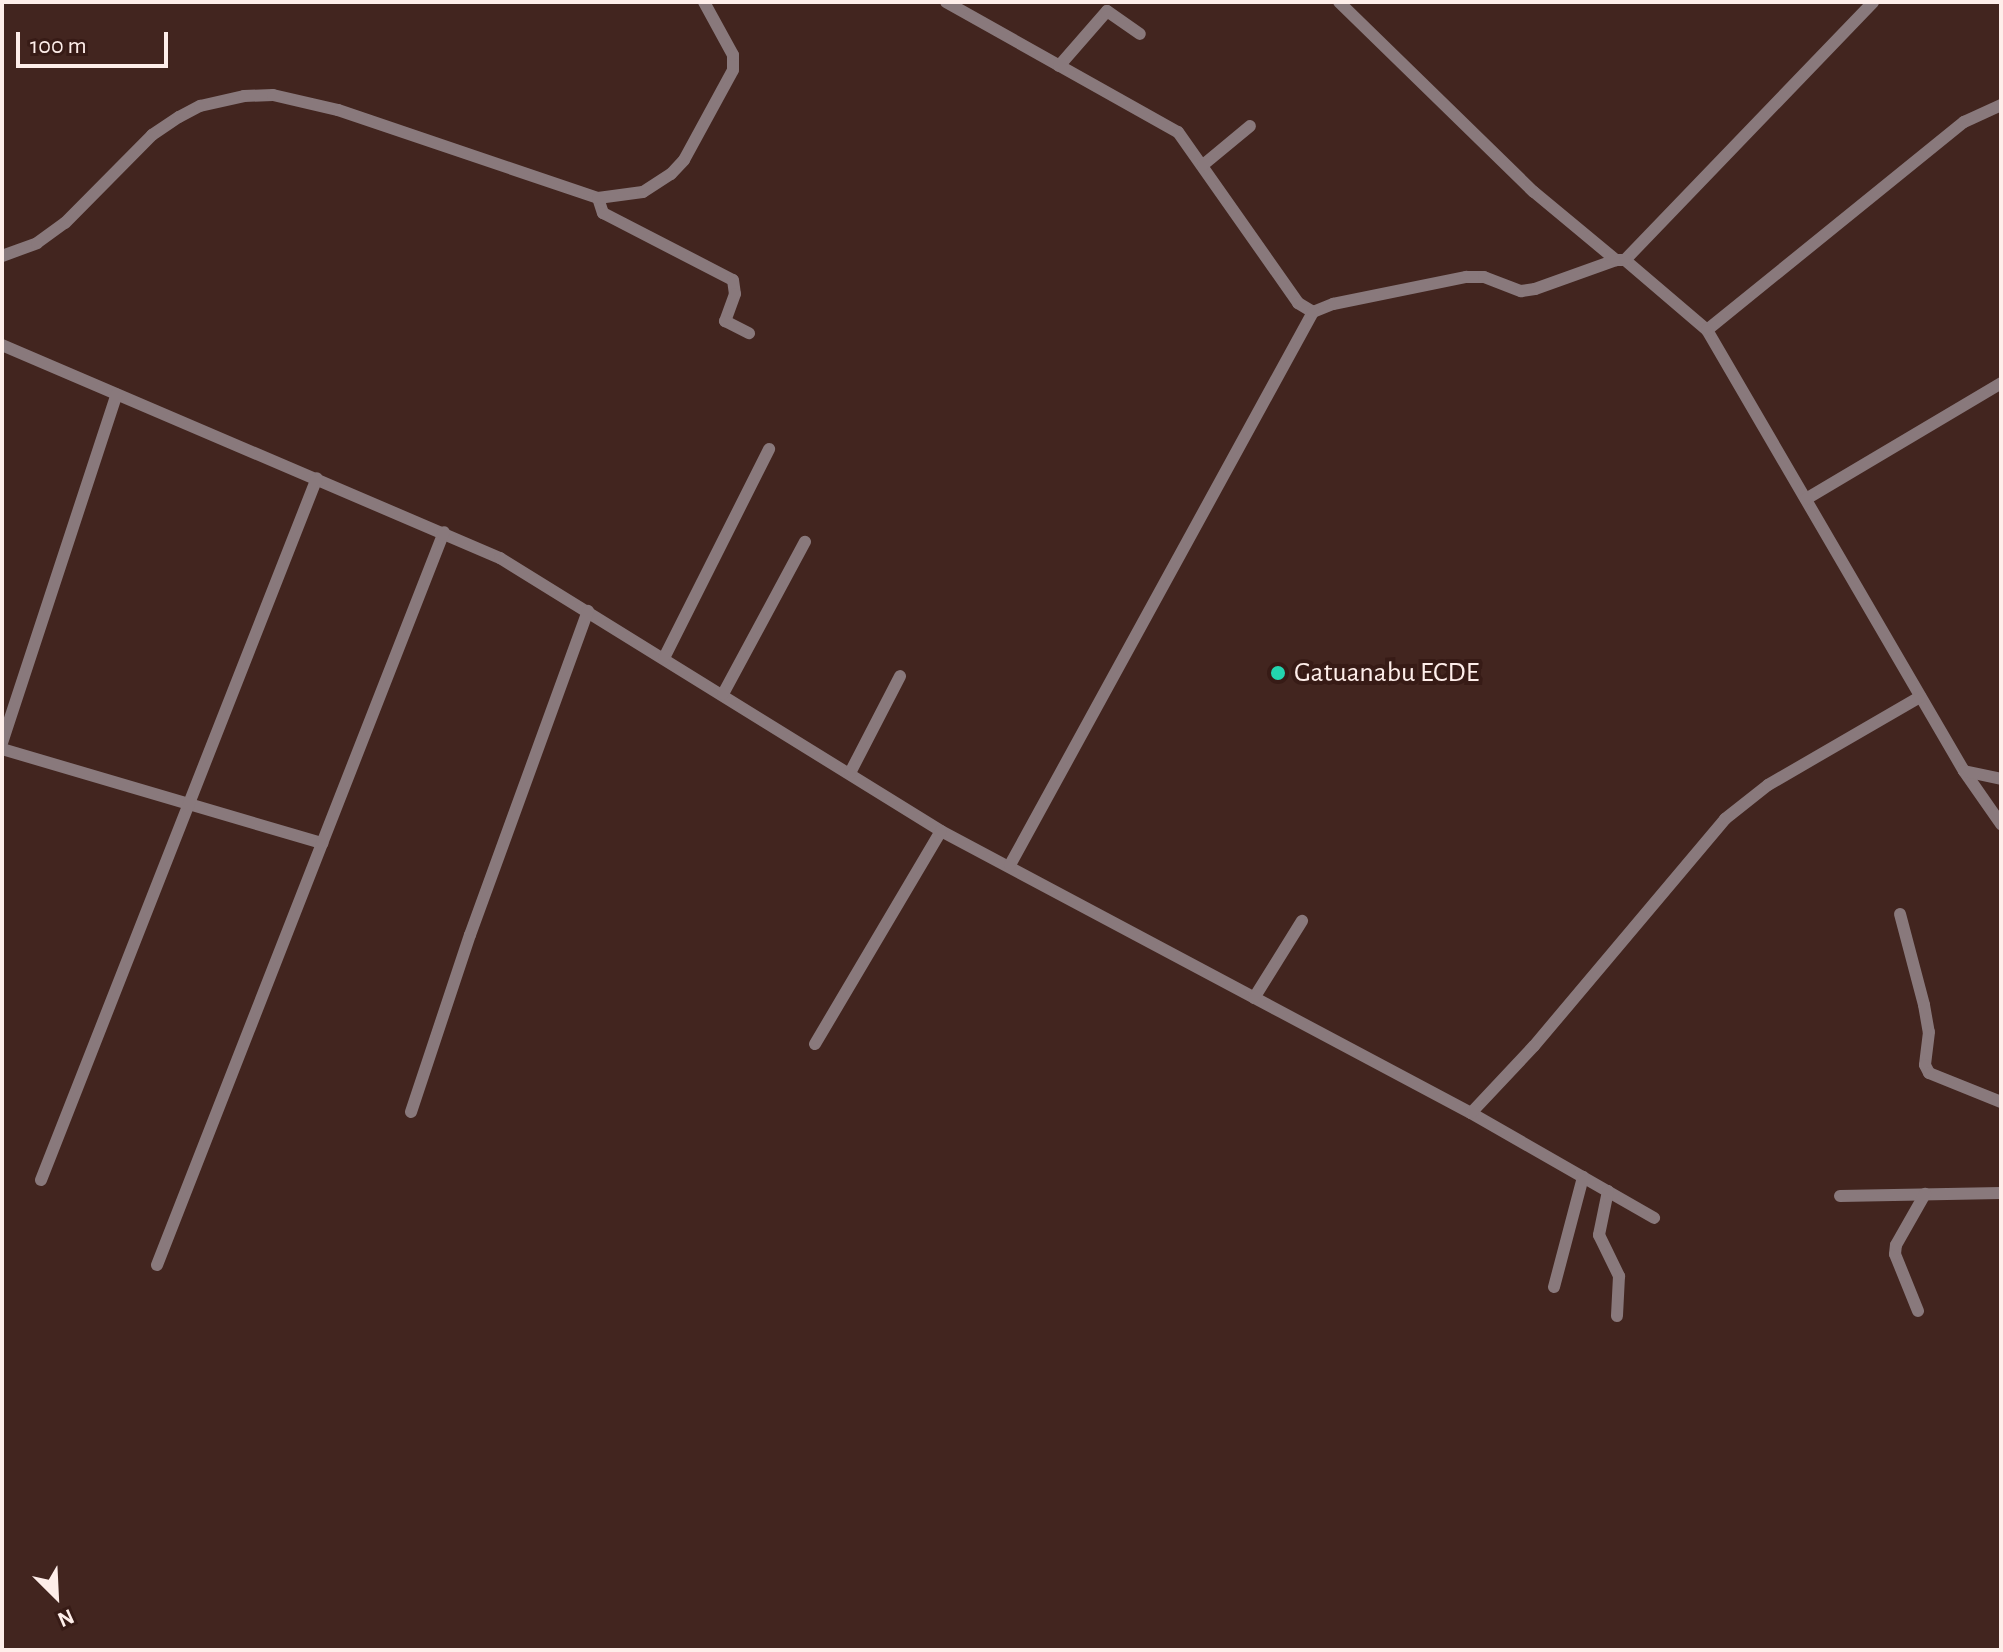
<!DOCTYPE html>
<html>
<head>
<meta charset="utf-8">
<style>
	body { margin:0 }
	#map { position:relative; width:2003px; height:1652px; overflow:hidden; background:#42251f; font-family:"Alegreya Sans",sans-serif }
	div>[style] { position:absolute }
	.street>* { height:12px; margin:-6px; padding:0 6px; transform-origin:6px; border-radius:6px; background:#89797c }
	.dots>* { width:22px; height:22px; translate:-50% -50%; box-sizing:border-box; border:4px solid #371b16; border-radius:50% }
	span { translate:-50% -50%; white-space:nowrap; text-align:center; line-height:1.15; -webkit-text-stroke:8px #371b16; paint-order:stroke }
	.poi-label { font-size:28px; color:#feeeea }
	.left { translate:0 -50%; text-align:left }
	.frame { position:absolute; inset:0; border:4px solid #feeeea; pointer-events:none }
	.north { position:absolute; left:16px; top:1556px; width:80px; height:80px; -webkit-text-stroke:6px #371b16; paint-order:stroke; rotate:156deg; font-size:22px; font-weight:700; line-height:32px; text-align:center; color:#feeeea }
	.north::after { content:''; display:block; margin:auto; width:28px; height:36px; background:#feeeea; clip-path:polygon(50% 0,100% 100%,50% 72%,0 100%) }
	.scale { position:absolute; left:16px; top:32px; width:152px; height:36px; box-sizing:border-box; border:4px solid #feeeea; border-top:0; padding-left:10px; font-size:24px; line-height:28px; white-space:nowrap; color:#feeeea; -webkit-text-stroke:6px #371b16; paint-order:stroke }
</style>
</head>
<body>
<div id="map">
	<div class="street">
		<div style="left:946px;top:2px;width:266px;rotate:29.3deg"></div>
		<div style="left:1178px;top:132px;width:209px;rotate:54.9deg"></div>
		<div style="left:1298px;top:303px;width:17px;rotate:31deg"></div>
		<div style="left:1313px;top:312px;width:22px;rotate:-22deg"></div>
		<div style="left:1333px;top:304px;width:136px;rotate:-11.5deg"></div>
		<div style="left:1466px;top:277px;width:18px"></div>
		<div style="left:1484px;top:277px;width:40px;rotate:21deg"></div>
		<div style="left:1521px;top:291px;width:14px;rotate:-8deg"></div>
		<div style="left:1535px;top:289px;width:86px;rotate:-19.7deg"></div>
		<div style="left:1339px;top:2px;width:272px;rotate:44.3deg"></div>
		<div style="left:1534px;top:192px;width:107px;rotate:39.7deg"></div>
		<div style="left:1616px;top:260px;width:9px"></div>
		<div style="left:1625px;top:260px;width:108px;rotate:40.5deg"></div>
		<div style="left:1707px;top:330px;width:510px;rotate:59.77deg"></div>
		<div style="left:1964px;top:771px;width:65px;rotate:55.1deg"></div>
		<div style="left:1059px;top:66px;width:73px;rotate:-48.9deg"></div>
		<div style="left:1107px;top:11px;width:40px;rotate:34.9deg"></div>
		<div style="left:1203px;top:165px;width:61px;rotate:-39.7deg"></div>
		<div style="left:598px;top:198px;width:16px;rotate:72deg"></div>
		<div style="left:603px;top:213px;width:146px;rotate:27.3deg"></div>
		<div style="left:733px;top:280px;width:14px;rotate:82deg"></div>
		<div style="left:735px;top:294px;width:29px;rotate:110deg"></div>
		<div style="left:725px;top:321px;width:27px;rotate:27deg"></div>
		<div style="left:2px;top:256px;width:37px;rotate:-20deg"></div>
		<div style="left:37px;top:243px;width:34px;rotate:-36deg"></div>
		<div style="left:65px;top:223px;width:124px;rotate:-45.3deg"></div>
		<div style="left:152px;top:135px;width:32px;rotate:-34deg"></div>
		<div style="left:179px;top:117px;width:24px;rotate:-28deg"></div>
		<div style="left:200px;top:106px;width:45px;rotate:-12.8deg"></div>
		<div style="left:244px;top:96px;width:29px;rotate:-2deg"></div>
		<div style="left:273px;top:95px;width:67px;rotate:13deg"></div>
		<div style="left:338px;top:110px;width:274px;rotate:18.7deg"></div>
		<div style="left:598px;top:198px;width:45px;rotate:-7.6deg"></div>
		<div style="left:643px;top:192px;width:33px;rotate:-33deg"></div>
		<div style="left:671px;top:174px;width:19px;rotate:-47deg"></div>
		<div style="left:684px;top:160px;width:102px;rotate:-61.4deg"></div>
		<div style="left:733px;top:70px;width:15px;rotate:-90deg"></div>
		<div style="left:733px;top:55px;width:60px;rotate:-118.7deg"></div>
		<div style="left:1625px;top:260px;width:358px;rotate:-46.1deg"></div>
		<div style="left:1707px;top:330px;width:331px;rotate:-39deg"></div>
		<div style="left:1964px;top:122px;width:41px;rotate:-24.7deg"></div>
		<div style="left:2px;top:345px;width:542px;rotate:23.16deg"></div>
		<div style="left:500px;top:558px;width:519px;rotate:31.76deg"></div>
		<div style="left:941px;top:831px;width:600px;rotate:28.02deg"></div>
		<div style="left:1471px;top:1113px;width:211px;rotate:29.8deg"></div>
		<div style="left:1806px;top:499px;width:227px;rotate:-30.7deg"></div>
		<div style="left:664px;top:658px;width:234px;rotate:-63.3deg"></div>
		<div style="left:723px;top:694px;width:173px;rotate:-61.7deg"></div>
		<div style="left:2px;top:743px;width:367px;rotate:-71.8deg"></div>
		<div style="left:2px;top:749px;width:334px;rotate:16.4deg"></div>
		<div style="left:1964px;top:771px;width:38px;rotate:12deg"></div>
		<div style="left:850px;top:773px;width:109px;rotate:-62.7deg"></div>
		<div style="left:1010px;top:865px;width:631px;rotate:-61.28deg"></div>
		<div style="left:1900px;top:914px;width:94px;rotate:75.2deg"></div>
		<div style="left:1924px;top:1005px;width:27px;rotate:80deg"></div>
		<div style="left:1929px;top:1032px;width:33px;rotate:97deg"></div>
		<div style="left:1925px;top:1065px;width:9px;rotate:63deg"></div>
		<div style="left:1929px;top:1073px;width:78px;rotate:21.9deg"></div>
		<div style="left:1254px;top:998px;width:91px;rotate:-58.1deg"></div>
		<div style="left:815px;top:1044px;width:247px;rotate:-59.4deg"></div>
		<div style="left:411px;top:1112px;width:187px;rotate:-71.6deg"></div>
		<div style="left:470px;top:935px;width:345px;rotate:-70deg"></div>
		<div style="left:1471px;top:1113px;width:92px;rotate:-46.8deg"></div>
		<div style="left:1534px;top:1046px;width:297px;rotate:-49.9deg"></div>
		<div style="left:1725px;top:819px;width:55px;rotate:-38.3deg"></div>
		<div style="left:1768px;top:785px;width:176px;rotate:-30.1deg"></div>
		<div style="left:41px;top:1180px;width:754px;rotate:-68.54deg"></div>
		<div style="left:1608px;top:1191px;width:45px;rotate:101.6deg"></div>
		<div style="left:1599px;top:1235px;width:46px;rotate:64deg"></div>
		<div style="left:1619px;top:1276px;width:40px;rotate:92.9deg"></div>
		<div style="left:1840px;top:1196px;width:161px;rotate:-1.1deg"></div>
		<div style="left:157px;top:1265px;width:787px;rotate:-68.62deg"></div>
		<div style="left:1554px;top:1287px;width:114px;rotate:-75.2deg"></div>
		<div style="left:1918px;top:1311px;width:61px;rotate:-112deg"></div>
		<div style="left:1895px;top:1254px;width:9px;rotate:-84deg"></div>
		<div style="left:1896px;top:1245px;width:59px;rotate:-60.4deg"></div>
	</div>
	<div class="dots">
		<div style="left:1278px;top:673px;background:#23d5af"></div>
	</div>
	<div class="poi-label">
		<span class="left" style="left:1294px;top:673px">Gatuanabu ECDE</span>
	</div>
	<div class="frame"></div>
	<div class="north">N</div>
	<div class="scale">100 m</div>
</div>
</body>
</html>
